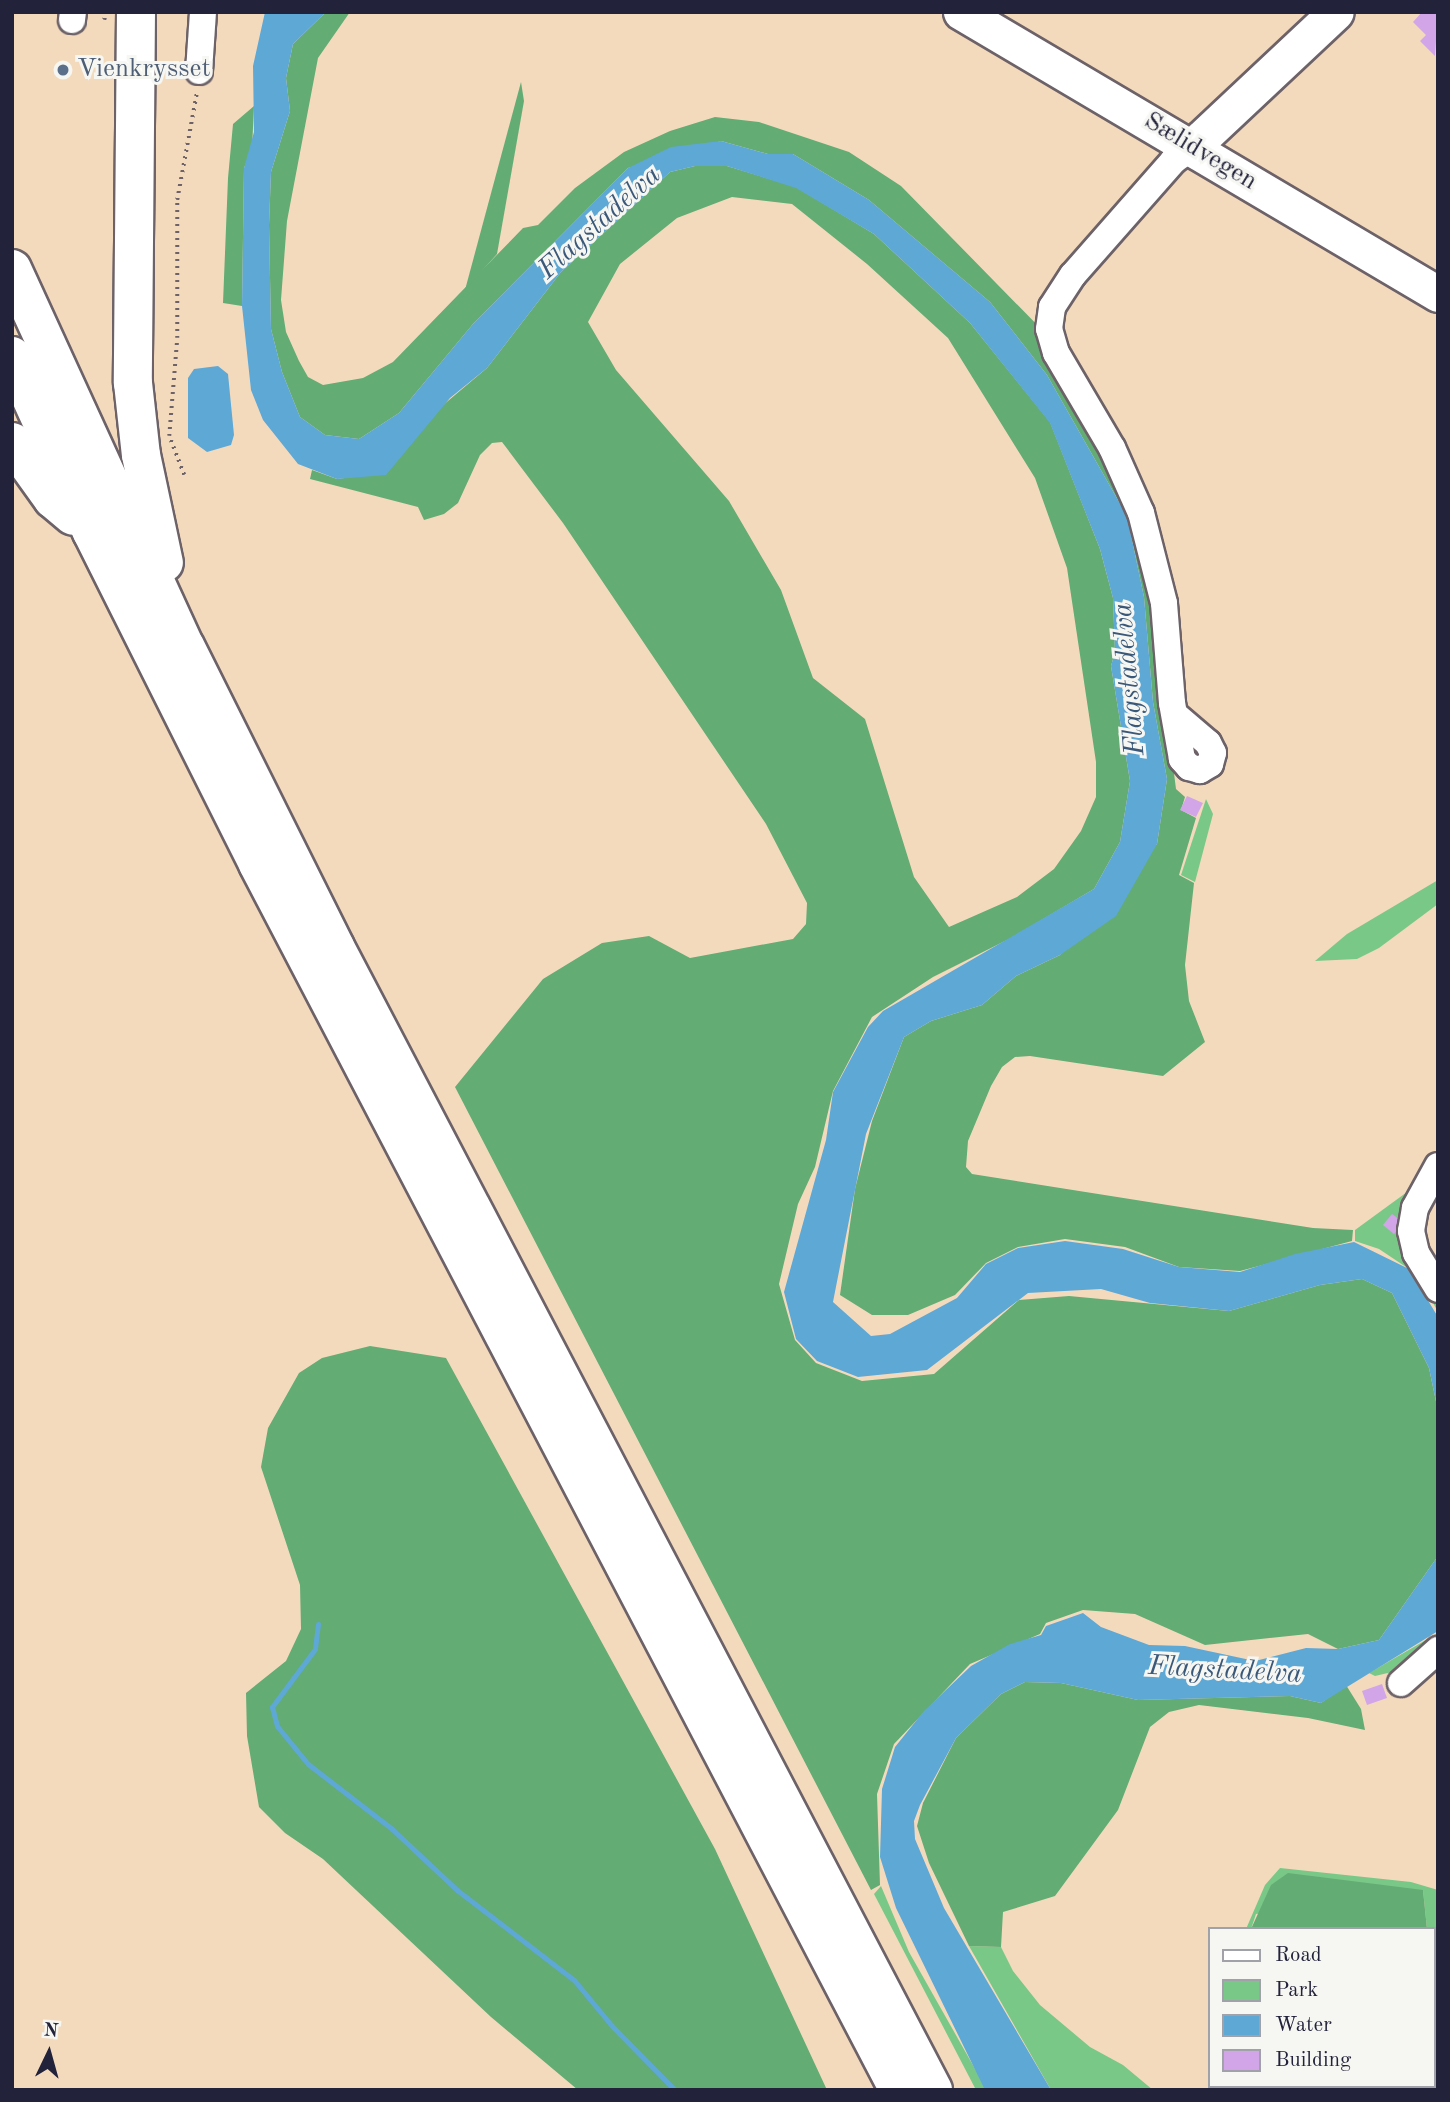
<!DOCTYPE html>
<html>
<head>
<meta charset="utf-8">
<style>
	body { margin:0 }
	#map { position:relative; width:1450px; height:2102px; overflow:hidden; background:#f4dabd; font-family:"Old Standard TT",serif }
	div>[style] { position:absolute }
	.green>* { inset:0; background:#7ac888 }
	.forest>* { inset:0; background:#63ac74 }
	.water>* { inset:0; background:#5ea8d6 }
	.stream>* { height:5px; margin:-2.5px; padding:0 2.5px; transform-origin:2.5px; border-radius:2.5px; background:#5ea8d6 }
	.building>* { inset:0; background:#d2a5e8 }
	.path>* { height:3.5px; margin-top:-1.75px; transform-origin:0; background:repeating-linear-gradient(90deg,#6c6268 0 2px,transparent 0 7px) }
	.roads { filter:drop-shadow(2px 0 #6c6268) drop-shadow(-2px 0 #6c6268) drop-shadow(0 2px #6c6268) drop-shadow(0 -2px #6c6268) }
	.minor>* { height:26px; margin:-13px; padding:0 13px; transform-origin:13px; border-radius:13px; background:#fff }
	.major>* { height:35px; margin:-17.5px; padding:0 17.5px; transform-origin:17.5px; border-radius:17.5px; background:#fff }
	.highway>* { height:38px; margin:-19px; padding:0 19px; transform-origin:19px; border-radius:19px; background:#fff }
	.dots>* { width:19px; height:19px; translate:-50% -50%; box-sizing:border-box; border:4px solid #f6f6f2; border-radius:50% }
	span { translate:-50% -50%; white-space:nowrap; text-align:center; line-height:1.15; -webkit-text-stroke:6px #f6f6f2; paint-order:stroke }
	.service-label { font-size:26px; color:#4e5e75 }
	.left { translate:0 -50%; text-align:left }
	.street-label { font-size:26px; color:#22223b }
	.water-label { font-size:28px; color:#3a5879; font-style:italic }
	.frame { position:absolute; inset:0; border:14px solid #22223b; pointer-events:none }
	.legend { position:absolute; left:1208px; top:1927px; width:228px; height:161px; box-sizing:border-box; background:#f6f6f2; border:2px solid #a1a1a9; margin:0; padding:9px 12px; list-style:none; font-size:21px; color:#22223b }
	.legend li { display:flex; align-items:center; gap:14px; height:35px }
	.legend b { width:35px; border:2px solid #a1a1a9 }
	.north { position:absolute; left:14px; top:2018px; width:70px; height:70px; -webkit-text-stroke:5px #f6f6f2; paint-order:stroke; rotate:5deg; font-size:19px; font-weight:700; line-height:28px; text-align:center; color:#22223b }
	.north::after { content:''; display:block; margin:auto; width:24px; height:32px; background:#22223b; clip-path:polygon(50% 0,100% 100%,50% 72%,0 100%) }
</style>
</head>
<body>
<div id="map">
	<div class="green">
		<div style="clip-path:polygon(1206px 799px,1213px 814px,1195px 882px,1181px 875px)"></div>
		<div style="clip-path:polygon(1438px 880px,1438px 904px,1379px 948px,1357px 959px,1315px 961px,1347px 934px)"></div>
		<div style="clip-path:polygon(1418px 1184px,1412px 1207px,1438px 1288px,1438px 1312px,1418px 1275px,1379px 1249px,1355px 1241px,1355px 1230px)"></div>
		<div style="clip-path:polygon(1438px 1633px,1438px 1645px,1409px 1668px,1375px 1676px,1369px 1673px)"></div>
		<div style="clip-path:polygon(1280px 1868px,1411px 1882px,1438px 1890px,1438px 1986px,1434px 1929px,1427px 1929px,1423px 1890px,1256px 1914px,1251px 1929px,1246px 1929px,1265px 1885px)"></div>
		<div style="clip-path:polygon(881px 1886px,909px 1952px,987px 2090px,976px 2090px,874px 1894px)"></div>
		<div style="clip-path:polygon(969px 1946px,1001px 1947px,1013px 1971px,1040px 2005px,1090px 2047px,1123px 2065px,1153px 2090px,1051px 2090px)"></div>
	</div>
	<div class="forest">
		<div style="clip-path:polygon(326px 12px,350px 12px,318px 58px,287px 221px,281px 300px,286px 332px,299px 361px,308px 377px,323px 385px,363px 378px,393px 362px,523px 228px,538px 225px,575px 188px,624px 152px,670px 131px,715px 117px,759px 122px,849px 152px,901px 186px,1048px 336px,1141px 513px,1176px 789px,1185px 797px,1181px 810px,1196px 818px,1179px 875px,1194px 883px,1185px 965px,1189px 1001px,1205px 1042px,1163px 1076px,1030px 1056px,1015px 1057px,1002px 1067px,991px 1086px,968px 1141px,966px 1167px,972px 1174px,1313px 1228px,1353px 1230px,1352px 1241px,1240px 1271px,1179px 1267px,1125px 1247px,1065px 1239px,1018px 1247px,986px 1263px,955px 1295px,908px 1315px,872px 1315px,840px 1295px,855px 1189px,872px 1121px,904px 1037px,931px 1021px,982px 1005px,1016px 976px,1060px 955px,1157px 844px,1167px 779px,1153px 702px,1144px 597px,1127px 516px,1047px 375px,990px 302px,869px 200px,793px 154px,768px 154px,721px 141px,628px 168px,473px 324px,399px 413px,359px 439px,325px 435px,300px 417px,282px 372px,271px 329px,269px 225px,271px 172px,290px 111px,286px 78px,293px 44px)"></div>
		<div style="clip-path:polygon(521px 82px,524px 101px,497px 254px,465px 290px)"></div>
		<div style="clip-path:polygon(254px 106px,252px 149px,244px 168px,242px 306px,223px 303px,228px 178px,233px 124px)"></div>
		<div style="clip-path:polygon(evenodd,695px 166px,727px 166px,796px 187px,874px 234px,970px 323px,1050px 422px,1100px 549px,1113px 598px,1115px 652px,1111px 666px,1130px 781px,1120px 842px,1094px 889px,1011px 938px,933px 977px,872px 1017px,833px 1091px,815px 1167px,798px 1204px,779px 1284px,795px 1340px,816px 1363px,862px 1381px,934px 1374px,1019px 1300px,1069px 1296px,1229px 1311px,1320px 1285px,1362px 1279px,1392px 1293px,1429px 1368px,1438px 1411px,1438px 1556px,1379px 1640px,1338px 1649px,1308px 1634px,1205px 1645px,1135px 1614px,1083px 1610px,1046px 1623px,1040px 1634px,970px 1664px,894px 1744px,877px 1794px,880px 1885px,871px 1890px,455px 1087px,543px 979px,602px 943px,649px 936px,690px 958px,793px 939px,806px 924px,807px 903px,766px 824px,563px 523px,502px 442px,492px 443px,480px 455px,458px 503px,444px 514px,424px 520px,418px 507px,310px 479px,312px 470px,337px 479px,359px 476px,487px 368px,561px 272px,670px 172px,695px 166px,732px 197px,792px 204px,867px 264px,948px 338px,1035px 478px,1067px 568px,1096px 762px,1096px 797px,1081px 831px,1054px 869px,1017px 897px,949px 927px,914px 877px,865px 719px,813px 678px,781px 590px,729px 501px,616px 370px,588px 322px,620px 264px,677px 218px,732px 197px)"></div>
		<div style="clip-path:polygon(370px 1346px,446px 1358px,715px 1849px,827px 2090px,578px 2090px,491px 2017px,323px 1859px,285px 1833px,259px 1807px,247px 1736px,246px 1693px,286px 1661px,301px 1629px,300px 1585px,261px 1467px,268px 1428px,299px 1373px,322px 1358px)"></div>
		<div style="clip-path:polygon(1025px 1682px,1061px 1683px,1138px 1700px,1290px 1696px,1321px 1703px,1346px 1685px,1361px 1709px,1365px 1730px,1308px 1718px,1199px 1705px,1169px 1712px,1150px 1727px,1118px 1810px,1055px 1896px,1003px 1912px,1001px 1947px,969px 1946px,929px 1863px,917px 1826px,923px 1803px,956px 1738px,1001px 1694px)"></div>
		<div style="clip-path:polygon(1288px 1873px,1423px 1890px,1427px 1929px,1251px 1929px,1271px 1885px)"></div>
	</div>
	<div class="water">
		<div style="clip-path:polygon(265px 12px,326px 12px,293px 44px,286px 78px,290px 111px,271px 172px,269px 225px,271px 329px,282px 372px,300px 417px,325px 435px,359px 439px,399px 413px,473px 324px,628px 168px,671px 147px,721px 141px,768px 154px,793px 154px,869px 200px,990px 302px,1047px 375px,1127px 516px,1144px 597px,1153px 702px,1167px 779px,1157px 844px,1116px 916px,1060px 955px,1016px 976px,982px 1005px,931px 1021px,904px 1037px,866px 1134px,833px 1302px,871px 1336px,890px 1334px,957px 1298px,986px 1264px,1018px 1248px,1065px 1241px,1123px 1249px,1179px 1267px,1240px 1272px,1295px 1254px,1354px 1242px,1409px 1269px,1438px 1317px,1438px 1411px,1429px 1368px,1392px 1293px,1362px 1279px,1320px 1285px,1229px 1311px,1150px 1303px,1101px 1289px,1028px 1293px,927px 1370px,858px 1377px,817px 1361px,796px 1339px,784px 1292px,826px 1140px,833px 1092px,868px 1027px,883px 1011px,1094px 889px,1120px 842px,1130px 781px,1111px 666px,1115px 652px,1113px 598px,1100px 549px,1050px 423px,970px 323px,874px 234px,796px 188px,727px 166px,695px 166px,670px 172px,561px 272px,487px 368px,450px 398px,386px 475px,337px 479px,298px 464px,263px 420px,251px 390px,242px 306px,244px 168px,254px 132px,253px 66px)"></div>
		<div style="clip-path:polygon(218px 366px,228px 374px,234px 435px,231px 445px,207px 452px,188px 438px,188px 378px,194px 369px)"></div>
		<div style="clip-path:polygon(1438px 1556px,1438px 1631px,1321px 1703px,1290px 1696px,1138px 1700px,1061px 1683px,1025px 1682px,1001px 1694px,956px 1738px,920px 1805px,914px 1821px,915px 1839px,944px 1908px,1051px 2090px,985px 2090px,896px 1908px,880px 1857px,882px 1789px,895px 1747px,924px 1711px,971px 1666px,1010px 1644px,1041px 1635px,1046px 1626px,1083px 1613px,1101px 1627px,1149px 1645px,1185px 1646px,1255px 1661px,1306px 1648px,1338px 1649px,1379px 1640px)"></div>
	</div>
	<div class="stream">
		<div style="left:318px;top:1624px;width:25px;rotate:97deg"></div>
		<div style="left:315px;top:1649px;width:72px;rotate:126.6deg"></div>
		<div style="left:272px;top:1707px;width:20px;rotate:75deg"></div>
		<div style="left:277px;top:1726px;width:49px;rotate:50.8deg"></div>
		<div style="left:308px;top:1764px;width:106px;rotate:37.7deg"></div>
		<div style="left:392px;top:1829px;width:89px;rotate:43.2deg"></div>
		<div style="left:457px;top:1890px;width:148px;rotate:37.6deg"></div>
		<div style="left:574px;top:1980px;width:60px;rotate:50.4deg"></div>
		<div style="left:612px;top:2026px;width:90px;rotate:45.5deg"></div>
	</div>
	<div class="building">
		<div style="clip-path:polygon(1422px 12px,1438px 12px,1435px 56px,1420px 41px,1426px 35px,1413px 22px)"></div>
		<div style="clip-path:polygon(1187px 796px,1203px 803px,1196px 817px,1180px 810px)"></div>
		<div style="clip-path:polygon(1392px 1214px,1403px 1222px,1394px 1234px,1383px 1225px)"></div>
		<div style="clip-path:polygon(1382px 1684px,1387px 1698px,1367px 1705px,1362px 1691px)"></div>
	</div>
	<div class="path">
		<div style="left:104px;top:20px;width:8px;rotate:-76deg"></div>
		<div style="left:184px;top:475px;width:42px;rotate:-111deg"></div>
		<div style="left:169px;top:436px;width:98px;rotate:-85.3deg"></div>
		<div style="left:177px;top:338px;width:138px;rotate:-90deg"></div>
		<div style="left:177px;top:200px;width:111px;rotate:-79.6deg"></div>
	</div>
	<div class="roads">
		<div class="minor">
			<div style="left:72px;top:20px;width:8px;rotate:-83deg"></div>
			<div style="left:199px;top:71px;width:59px;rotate:-86.1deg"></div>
			<div style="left:1175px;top:715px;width:43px;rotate:40.3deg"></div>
			<div style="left:1208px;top:743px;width:11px;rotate:63deg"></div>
			<div style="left:1213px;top:753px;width:11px;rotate:105deg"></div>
			<div style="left:1210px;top:764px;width:12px;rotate:149deg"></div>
			<div style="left:1200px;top:770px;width:11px;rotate:-165deg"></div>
			<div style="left:1189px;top:767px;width:11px;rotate:-131deg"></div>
			<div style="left:1182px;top:759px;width:57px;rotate:-100.1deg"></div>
			<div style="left:1172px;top:703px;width:100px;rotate:-94.6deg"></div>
			<div style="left:1164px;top:603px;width:93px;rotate:-104.3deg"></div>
			<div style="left:1141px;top:513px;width:71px;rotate:-114deg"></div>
			<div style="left:1112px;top:448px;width:110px;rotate:-120.5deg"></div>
			<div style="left:1056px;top:353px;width:25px;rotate:-106deg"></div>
			<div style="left:1049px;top:329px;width:22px;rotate:-82deg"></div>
			<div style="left:1052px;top:307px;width:38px;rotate:-57deg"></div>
			<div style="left:1073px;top:275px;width:152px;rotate:-48.7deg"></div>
			<div style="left:1173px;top:161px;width:24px;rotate:-36deg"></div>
			<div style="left:1438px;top:1166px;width:48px;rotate:118.7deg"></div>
			<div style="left:1415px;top:1208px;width:23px;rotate:100deg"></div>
			<div style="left:1411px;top:1231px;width:23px;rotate:77deg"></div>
			<div style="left:1416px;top:1253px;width:42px;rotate:58.6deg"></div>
			<div style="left:1401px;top:1683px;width:50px;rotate:-41.7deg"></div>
		</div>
		<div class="major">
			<div style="left:961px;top:12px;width:554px;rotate:30.59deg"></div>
			<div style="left:1192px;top:147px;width:197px;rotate:-43.2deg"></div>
		</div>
		<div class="highway">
			<div style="left:136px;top:12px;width:371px;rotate:90.5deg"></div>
			<div style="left:133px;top:383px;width:72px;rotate:83.7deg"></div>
			<div style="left:141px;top:455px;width:110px;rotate:78deg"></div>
			<div style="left:12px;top:269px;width:415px;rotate:65.4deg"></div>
			<div style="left:185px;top:646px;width:336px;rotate:63.5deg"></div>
			<div style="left:335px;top:947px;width:1290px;rotate:62.38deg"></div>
			<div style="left:12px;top:356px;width:193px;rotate:65.6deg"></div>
			<div style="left:92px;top:532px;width:371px;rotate:63.4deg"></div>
			<div style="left:258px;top:864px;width:1383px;rotate:62.4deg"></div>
			<div style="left:12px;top:442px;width:70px;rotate:54.3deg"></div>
			<div style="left:53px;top:499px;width:26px;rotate:40deg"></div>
		</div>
	</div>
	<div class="dots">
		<div style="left:63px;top:70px;background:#5c6f8a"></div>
	</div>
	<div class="service-label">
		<span class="left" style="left:77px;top:70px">Vienkrysset</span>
	</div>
	<div class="street-label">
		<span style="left:1200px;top:152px;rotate:31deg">Sælidvegen</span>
	</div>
	<div class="water-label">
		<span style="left:600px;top:223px;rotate:-42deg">Flagstadelva</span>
		<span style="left:1130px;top:679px;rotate:-95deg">Flagstadelva</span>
		<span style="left:1225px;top:1671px;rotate:3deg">Flagstadelva</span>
	</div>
	<div class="frame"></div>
	<ul class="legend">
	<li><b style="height:9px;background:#fff"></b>Road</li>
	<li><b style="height:19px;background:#7ac888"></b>Park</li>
	<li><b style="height:19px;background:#5ea8d6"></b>Water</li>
	<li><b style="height:19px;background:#d2a5e8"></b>Building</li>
	</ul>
	<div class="north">N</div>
</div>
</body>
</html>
